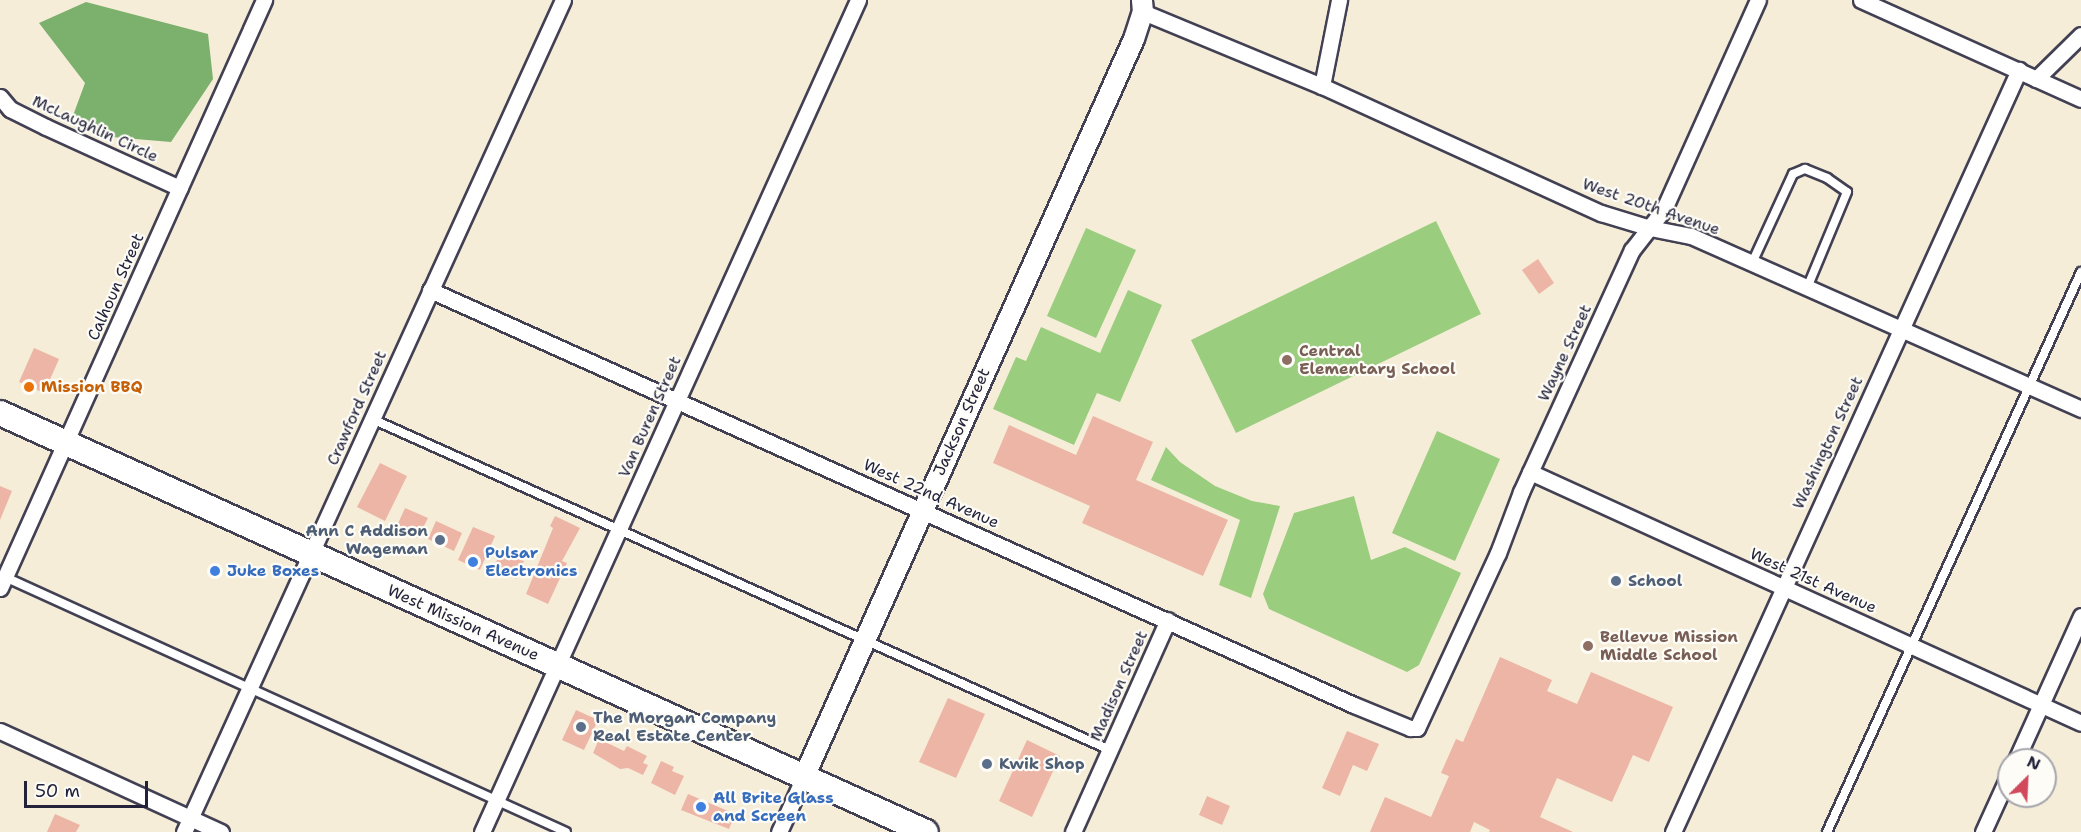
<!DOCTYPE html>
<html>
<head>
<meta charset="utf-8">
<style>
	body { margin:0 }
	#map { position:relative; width:2081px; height:832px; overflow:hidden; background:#f5edd8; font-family:"Shantell Sans",sans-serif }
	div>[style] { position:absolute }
	.green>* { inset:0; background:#9acd7e }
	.forest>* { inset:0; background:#7bb06d }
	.building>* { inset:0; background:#edb5a5 }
	.roads { filter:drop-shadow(2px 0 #424053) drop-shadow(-2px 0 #424053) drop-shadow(0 2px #424053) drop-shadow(0 -2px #424053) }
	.service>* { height:8px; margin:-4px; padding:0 4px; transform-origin:4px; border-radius:4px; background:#fff }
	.minor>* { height:15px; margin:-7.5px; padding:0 7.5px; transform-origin:7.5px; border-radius:7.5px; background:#fff }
	.tertiary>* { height:20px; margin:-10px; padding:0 10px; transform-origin:10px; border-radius:10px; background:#fff }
	.primary>* { height:24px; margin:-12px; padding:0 12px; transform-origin:12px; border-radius:12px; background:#fff }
	.dots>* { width:16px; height:16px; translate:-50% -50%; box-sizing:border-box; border:3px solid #fdfcf7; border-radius:50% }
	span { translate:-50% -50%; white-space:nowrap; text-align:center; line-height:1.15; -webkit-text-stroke:4.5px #fdfcf7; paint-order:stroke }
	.street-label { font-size:16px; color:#22223b }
	.education-label { font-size:16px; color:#785e54; font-weight:700 }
	.left { translate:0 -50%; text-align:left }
	.food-label { font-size:16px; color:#c56008; font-weight:700 }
	.service-label { font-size:16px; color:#4e5e75; font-weight:700 }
	.right { translate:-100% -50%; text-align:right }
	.shop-label { font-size:16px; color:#366cbe; font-weight:700 }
	.north { position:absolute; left:1997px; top:748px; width:60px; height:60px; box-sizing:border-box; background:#fdfcf7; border:2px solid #a5a5ac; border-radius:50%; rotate:24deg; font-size:16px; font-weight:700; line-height:24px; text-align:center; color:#22223b }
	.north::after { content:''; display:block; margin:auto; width:21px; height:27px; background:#d1495b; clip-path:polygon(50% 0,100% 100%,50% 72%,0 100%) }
	.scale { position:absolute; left:24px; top:781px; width:124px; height:27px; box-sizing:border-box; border:3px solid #22223b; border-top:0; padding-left:8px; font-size:18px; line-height:21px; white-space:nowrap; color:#22223b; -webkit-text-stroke:4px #fdfcf7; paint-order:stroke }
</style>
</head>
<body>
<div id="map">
	<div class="green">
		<div style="clip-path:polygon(1436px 221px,1481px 314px,1236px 433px,1191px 340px)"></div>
		<div style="clip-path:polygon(1086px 228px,1136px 250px,1096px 338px,1047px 316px)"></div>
		<div style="clip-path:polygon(1128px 290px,1162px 305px,1120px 402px,1097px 393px,1074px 445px,993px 409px,1016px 357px,1026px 361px,1041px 327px,1100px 353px)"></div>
		<div style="clip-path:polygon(1437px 431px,1500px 459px,1455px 561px,1392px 533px)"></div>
		<div style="clip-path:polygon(1166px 447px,1180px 462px,1215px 486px,1252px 501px,1280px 506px,1251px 598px,1219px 585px,1240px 520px,1151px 480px)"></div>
		<div style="clip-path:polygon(1354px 496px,1371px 560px,1405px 547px,1461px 573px,1419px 665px,1407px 672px,1269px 609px,1263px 594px,1294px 513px)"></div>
	</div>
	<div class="forest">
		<div style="clip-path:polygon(86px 2px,208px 34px,213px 79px,171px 142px,100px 136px,71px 121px,85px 83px,39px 23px)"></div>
	</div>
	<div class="building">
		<div style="clip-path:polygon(1538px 259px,1554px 283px,1539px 294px,1522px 270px)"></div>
		<div style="clip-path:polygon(34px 348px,59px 359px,44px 393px,19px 382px)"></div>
		<div style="clip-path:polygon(1093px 416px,1153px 442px,1136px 480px,1228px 520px,1203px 576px,1082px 523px,1090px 506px,993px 463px,1009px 425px,1076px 455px)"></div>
		<div style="clip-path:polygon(380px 463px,407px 476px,385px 521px,357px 507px)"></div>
		<div style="clip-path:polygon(0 486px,12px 491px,0 520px)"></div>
		<div style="clip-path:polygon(405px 508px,428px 518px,418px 538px,396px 528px)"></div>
		<div style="clip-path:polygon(555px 516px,580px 528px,562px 561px,567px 563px,548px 604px,526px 594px,553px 528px,550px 526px)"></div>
		<div style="clip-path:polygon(436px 521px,462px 533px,454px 551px,428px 539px)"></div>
		<div style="clip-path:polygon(473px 527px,495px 536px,480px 570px,458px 560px)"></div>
		<div style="clip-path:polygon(501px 551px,524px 561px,516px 579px,493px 569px)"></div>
		<div style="clip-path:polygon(1500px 657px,1552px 680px,1547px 691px,1577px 704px,1591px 672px,1673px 707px,1649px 762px,1633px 755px,1612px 802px,1557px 778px,1540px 817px,1573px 832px,1489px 832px,1490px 830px,1474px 822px,1470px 832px,1370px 832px,1385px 797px,1431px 817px,1449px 776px,1441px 773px,1456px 739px,1463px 742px)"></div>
		<div style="clip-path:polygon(948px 698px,985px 714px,956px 778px,919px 762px)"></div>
		<div style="clip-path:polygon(576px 710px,598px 720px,584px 750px,562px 740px)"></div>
		<div style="clip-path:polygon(1347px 731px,1379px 744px,1367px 771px,1353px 765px,1340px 796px,1322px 788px)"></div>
		<div style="clip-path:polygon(599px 739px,624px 751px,627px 746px,647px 756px,643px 763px,648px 765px,643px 775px,628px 768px,620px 769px,593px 753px)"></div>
		<div style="clip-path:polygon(1027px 740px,1060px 756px,1032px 817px,999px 801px)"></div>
		<div style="clip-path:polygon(661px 761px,674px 767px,672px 771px,684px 776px,675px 795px,651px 783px)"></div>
		<div style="clip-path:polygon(688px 794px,735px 814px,729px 829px,681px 810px)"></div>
		<div style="clip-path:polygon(1207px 796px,1230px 806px,1222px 825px,1199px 815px)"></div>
		<div style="clip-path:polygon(55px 814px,80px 825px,76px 832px,47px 832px)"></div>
	</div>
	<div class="roads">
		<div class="service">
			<div style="left:1752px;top:263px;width:98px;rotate:-65.3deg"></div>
			<div style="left:1793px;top:174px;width:13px;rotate:-23deg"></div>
			<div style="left:1805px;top:169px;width:24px;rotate:22deg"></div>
			<div style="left:1827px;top:178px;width:24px;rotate:35deg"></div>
			<div style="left:1847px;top:192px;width:104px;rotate:112.6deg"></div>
			<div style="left:372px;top:419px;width:809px;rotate:24.16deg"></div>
			<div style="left:5px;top:577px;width:616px;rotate:24.44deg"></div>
			<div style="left:1827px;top:832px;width:615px;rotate:-65.6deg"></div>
		</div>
		<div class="minor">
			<div style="left:1861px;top:0;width:241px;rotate:24.2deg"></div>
			<div style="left:1143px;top:12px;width:194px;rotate:22.5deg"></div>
			<div style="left:1322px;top:86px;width:307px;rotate:24.5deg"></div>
			<div style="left:1601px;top:213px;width:51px;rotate:17deg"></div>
			<div style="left:1650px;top:228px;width:42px;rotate:11deg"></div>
			<div style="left:1691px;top:236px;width:427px;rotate:23.9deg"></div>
			<div style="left:2036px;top:79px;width:63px;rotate:-44.4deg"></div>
			<div style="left:1322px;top:86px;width:88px;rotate:-78.8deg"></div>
			<div style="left:0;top:97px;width:16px;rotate:50deg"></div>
			<div style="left:10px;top:109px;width:40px;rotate:26.6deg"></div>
			<div style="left:46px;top:127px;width:147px;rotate:24.5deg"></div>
			<div style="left:430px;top:290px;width:1013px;rotate:24.19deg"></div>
			<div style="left:1354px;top:705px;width:61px;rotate:22.3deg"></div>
			<div style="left:1410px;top:728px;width:7px"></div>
			<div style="left:1417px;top:728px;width:193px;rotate:-65.2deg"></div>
			<div style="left:1498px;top:553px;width:65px;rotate:-69.3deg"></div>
			<div style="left:1521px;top:492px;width:266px;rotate:-65.4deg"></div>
			<div style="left:1632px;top:250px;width:52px;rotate:-52deg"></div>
			<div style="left:1664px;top:209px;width:229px;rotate:-65.8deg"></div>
			<div style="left:1530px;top:472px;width:605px;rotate:24.49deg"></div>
			<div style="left:0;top:588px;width:645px;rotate:-65.82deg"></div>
			<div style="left:0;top:731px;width:243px;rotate:24.6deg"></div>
			<div style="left:2016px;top:760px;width:158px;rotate:-65.7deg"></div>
			<div style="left:184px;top:832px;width:914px;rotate:-65.51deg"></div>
			<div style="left:482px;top:832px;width:913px;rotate:-65.68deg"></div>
			<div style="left:779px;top:832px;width:60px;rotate:-65.6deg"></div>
			<div style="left:1073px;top:832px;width:232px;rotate:-65.9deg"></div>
			<div style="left:1673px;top:832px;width:837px;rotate:-65.58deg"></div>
			<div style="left:1983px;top:832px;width:63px;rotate:-65.5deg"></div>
		</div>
		<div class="tertiary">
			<div style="left:804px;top:777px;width:808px;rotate:-65.91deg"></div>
			<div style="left:1134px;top:39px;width:28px;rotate:-72deg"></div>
			<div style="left:1143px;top:12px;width:12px;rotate:-95deg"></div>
		</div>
		<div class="primary">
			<div style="left:0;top:413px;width:1016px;rotate:24.35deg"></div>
		</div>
	</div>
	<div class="dots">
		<div style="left:1287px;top:360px;background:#8d6e63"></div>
		<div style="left:29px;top:387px;background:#e8710a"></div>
		<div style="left:440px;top:540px;background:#5c6f8a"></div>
		<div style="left:473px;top:562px;background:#3f7fe0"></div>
		<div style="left:215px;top:571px;background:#3f7fe0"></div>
		<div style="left:1616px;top:581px;background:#5c6f8a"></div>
		<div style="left:1588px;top:646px;background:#8d6e63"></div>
		<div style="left:581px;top:727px;background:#5c6f8a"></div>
		<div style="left:987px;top:764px;background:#5c6f8a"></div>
		<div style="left:701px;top:807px;background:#3f7fe0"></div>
	</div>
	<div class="street-label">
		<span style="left:95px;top:129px;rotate:25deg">McLaughlin Circle</span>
		<span style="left:1651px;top:207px;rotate:19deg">West 20th Avenue</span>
		<span style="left:116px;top:287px;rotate:-66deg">Calhoun Street</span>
		<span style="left:1565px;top:353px;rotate:-65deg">Wayne Street</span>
		<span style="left:357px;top:408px;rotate:-66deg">Crawford Street</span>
		<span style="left:650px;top:417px;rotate:-66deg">Van Buren Street</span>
		<span style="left:962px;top:422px;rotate:-66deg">Jackson Street</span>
		<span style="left:1828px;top:443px;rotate:-65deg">Washington Street</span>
		<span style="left:931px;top:494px;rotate:24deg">West 22nd Avenue</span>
		<span style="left:1813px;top:581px;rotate:24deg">West 21st Avenue</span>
		<span style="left:463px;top:623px;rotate:24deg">West Mission Avenue</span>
		<span style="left:1119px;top:686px;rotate:-66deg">Madison Street</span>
	</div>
	<div class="education-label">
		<span class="left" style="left:1299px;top:360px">Central<br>Elementary School</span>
		<span class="left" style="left:1600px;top:646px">Bellevue Mission<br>Middle School</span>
	</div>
	<div class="food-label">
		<span class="left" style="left:41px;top:387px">Mission BBQ</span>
	</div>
	<div class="service-label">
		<span class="right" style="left:428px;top:540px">Ann C Addison<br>Wageman</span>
		<span class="left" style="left:1628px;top:581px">School</span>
		<span class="left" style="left:593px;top:727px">The Morgan Company<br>Real Estate Center</span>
		<span class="left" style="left:999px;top:764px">Kwik Shop</span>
	</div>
	<div class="shop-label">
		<span class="left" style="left:485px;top:562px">Pulsar<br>Electronics</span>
		<span class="left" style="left:227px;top:571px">Juke Boxes</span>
		<span class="left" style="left:713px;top:807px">All Brite Glass<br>and Screen</span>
	</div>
	<div class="north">N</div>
	<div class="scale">50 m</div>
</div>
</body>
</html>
